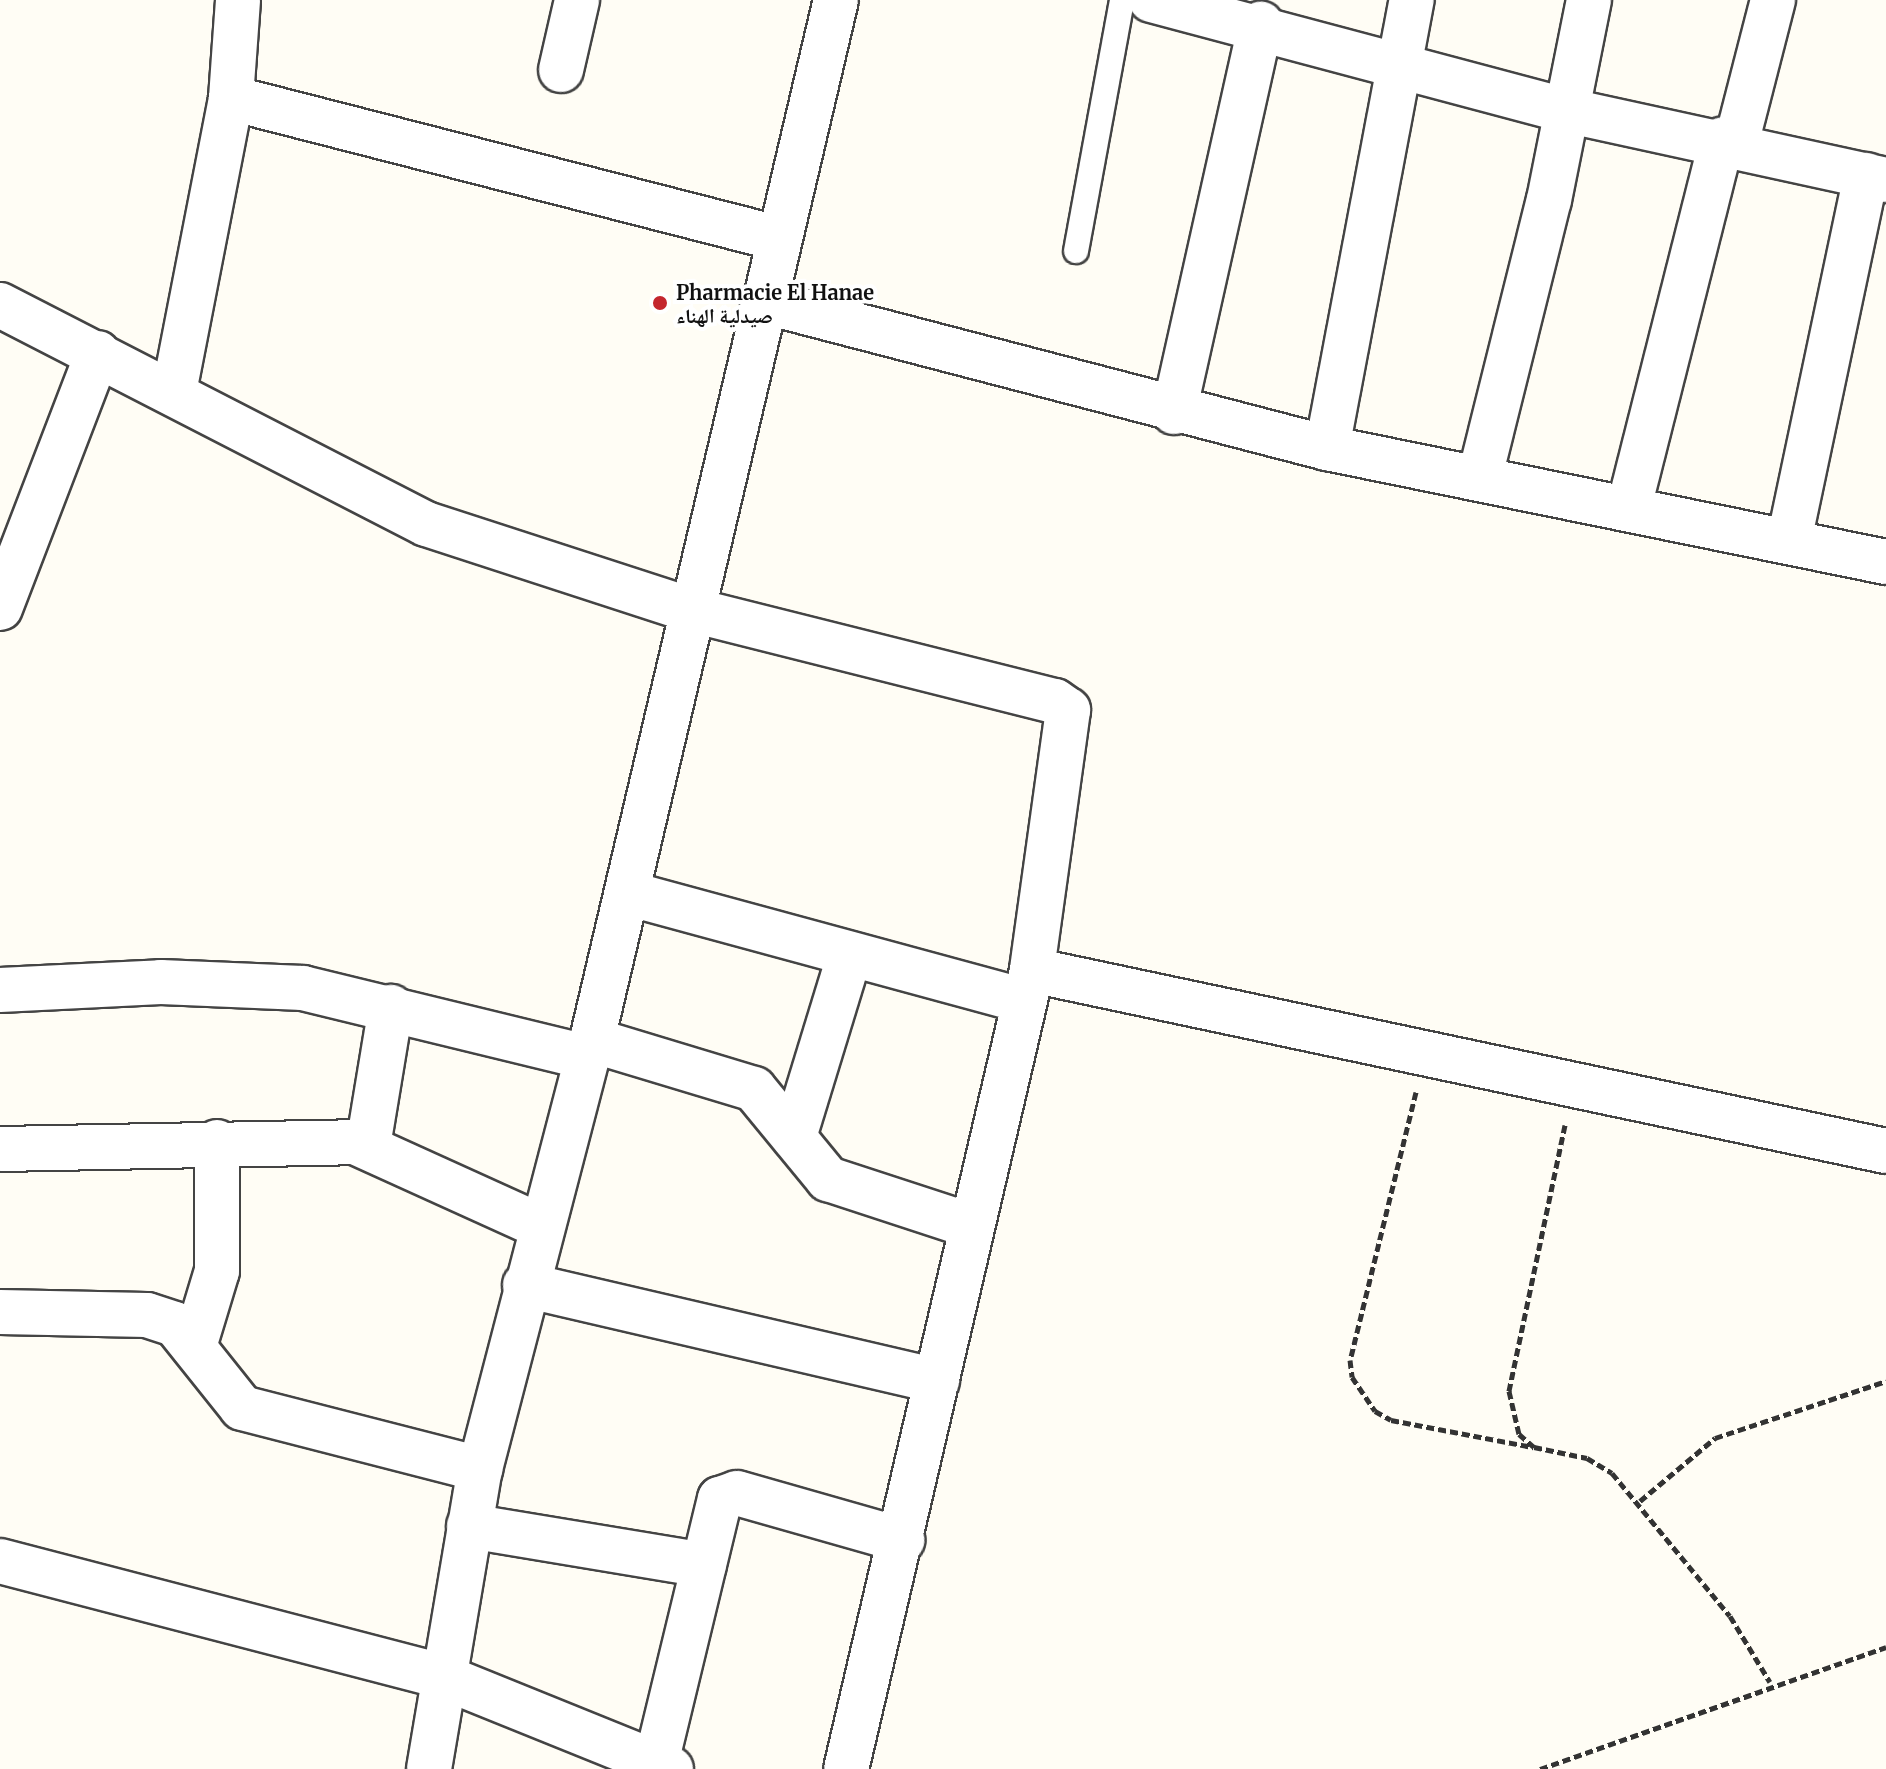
<!DOCTYPE html>
<html>
<head>
<meta charset="utf-8">
<style>
	body { margin:0 }
	#map { position:relative; width:1886px; height:1769px; overflow:hidden; background:#fffdf5; font-family:Merriweather,"Noto Naskh Arabic",serif }
	div>[style] { position:absolute }
	.path>* { height:5px; margin-top:-2.5px; transform-origin:0; background:repeating-linear-gradient(90deg,#333 0 8px,transparent 0 12px) }
	.roads { filter:drop-shadow(2px 0 #444) drop-shadow(-2px 0 #444) drop-shadow(0 2px #444) drop-shadow(0 -2px #444) }
	.service>* { height:24px; margin:-12px; padding:0 12px; transform-origin:12px; border-radius:12px; background:#fff }
	.minor>* { height:44px; margin:-22px; padding:0 22px; transform-origin:22px; border-radius:22px; background:#fff }
	.dots>* { width:22px; height:22px; translate:-50% -50%; box-sizing:border-box; border:4px solid #fff; border-radius:50% }
	span { translate:-50% -50%; white-space:nowrap; text-align:center; line-height:1.15; -webkit-text-stroke:8px #fff; paint-order:stroke }
	.poi-label { font-size:20px; color:#111; font-weight:700 }
	.left { translate:0 -50%; text-align:left }
</style>
</head>
<body>
<div id="map">
	<div class="path">
		<div style="left:1416px;top:1092px;width:276px;rotate:103.8deg"></div>
		<div style="left:1350px;top:1360px;width:17px;rotate:83deg"></div>
		<div style="left:1352px;top:1377px;width:41px;rotate:55.9deg"></div>
		<div style="left:1375px;top:1411px;width:18px;rotate:29deg"></div>
		<div style="left:1391px;top:1420px;width:145px;rotate:10.8deg"></div>
		<div style="left:1565px;top:1125px;width:272px;rotate:101.9deg"></div>
		<div style="left:1509px;top:1391px;width:44px;rotate:76.9deg"></div>
		<div style="left:1519px;top:1434px;width:20px;rotate:41deg"></div>
		<div style="left:1534px;top:1447px;width:54px;rotate:11.7deg"></div>
		<div style="left:1587px;top:1458px;width:29px;rotate:31deg"></div>
		<div style="left:1612px;top:1473px;width:185px;rotate:50.5deg"></div>
		<div style="left:1730px;top:1616px;width:77px;rotate:58.8deg"></div>
		<div style="left:1640px;top:1501px;width:98px;rotate:-40deg"></div>
		<div style="left:1715px;top:1438px;width:180px;rotate:-18.4deg"></div>
		<div style="left:1540px;top:1769px;width:367px;rotate:-19.4deg"></div>
	</div>
	<div class="roads">
		<div class="service">
			<div style="left:1076px;top:251px;width:255px;rotate:-79.6deg"></div>
		</div>
		<div class="minor">
			<div style="left:1151px;top:0;width:428px;rotate:14.9deg"></div>
			<div style="left:1565px;top:110px;width:329px;rotate:12.3deg"></div>
			<div style="left:561px;top:70px;width:72px;rotate:-77.1deg"></div>
			<div style="left:231px;top:98px;width:564px;rotate:14.38deg"></div>
			<div style="left:1736px;top:144px;width:149px;rotate:-75.6deg"></div>
			<div style="left:763px;top:301px;width:583px;rotate:14.61deg"></div>
			<div style="left:1327px;top:448px;width:571px;rotate:11.53deg"></div>
			<div style="left:0;top:305px;width:479px;rotate:27.2deg"></div>
			<div style="left:426px;top:524px;width:275px;rotate:18deg"></div>
			<div style="left:688px;top:609px;width:378px;rotate:14.1deg"></div>
			<div style="left:1055px;top:701px;width:16px;rotate:35deg"></div>
			<div style="left:1068px;top:710px;width:262px;rotate:97.9deg"></div>
			<div style="left:1032px;top:970px;width:820px;rotate:103.1deg"></div>
			<div style="left:174px;top:392px;width:299px;rotate:-79deg"></div>
			<div style="left:231px;top:98px;width:98px;rotate:-85.9deg"></div>
			<div style="left:1174px;top:412px;width:398px;rotate:-77.4deg"></div>
			<div style="left:1327px;top:448px;width:456px;rotate:-79.3deg"></div>
			<div style="left:1480px;top:476px;width:284px;rotate:-76deg"></div>
			<div style="left:1549px;top:200px;width:204px;rotate:-78.7deg"></div>
			<div style="left:1629px;top:507px;width:379px;rotate:-75.8deg"></div>
			<div style="left:1789px;top:541px;width:374px;rotate:-78.1deg"></div>
			<div style="left:0;top:608px;width:273px;rotate:-69deg"></div>
			<div style="left:627px;top:893px;width:411px;rotate:15.2deg"></div>
			<div style="left:1032px;top:970px;width:873px;rotate:11.97deg"></div>
			<div style="left:0;top:990px;width:161px;rotate:-2.8deg"></div>
			<div style="left:161px;top:982px;width:142px;rotate:2.4deg"></div>
			<div style="left:303px;top:988px;width:292px;rotate:13.7deg"></div>
			<div style="left:592px;top:1040px;width:169px;rotate:16.8deg"></div>
			<div style="left:754px;top:1089px;width:117px;rotate:50.6deg"></div>
			<div style="left:828px;top:1179px;width:151px;rotate:18.1deg"></div>
			<div style="left:794px;top:1137px;width:191px;rotate:-73deg"></div>
			<div style="left:368px;top:1146px;width:141px;rotate:-80.6deg"></div>
			<div style="left:0;top:1149px;width:355px;rotate:-1.1deg"></div>
			<div style="left:355px;top:1142px;width:203px;rotate:24.4deg"></div>
			<div style="left:525px;top:1285px;width:423px;rotate:13.1deg"></div>
			<div style="left:0;top:1312px;width:147px;rotate:1.2deg"></div>
			<div style="left:147px;top:1315px;width:29px;rotate:18deg"></div>
			<div style="left:175px;top:1324px;width:107px;rotate:51.4deg"></div>
			<div style="left:242px;top:1408px;width:246px;rotate:14.4deg"></div>
			<div style="left:194px;top:1347px;width:79px;rotate:-73.2deg"></div>
			<div style="left:217px;top:1271px;width:129px;rotate:-90deg"></div>
			<div style="left:469px;top:1526px;width:238px;rotate:9.4deg"></div>
			<div style="left:0;top:1561px;width:456px;rotate:14.6deg"></div>
			<div style="left:441px;top:1676px;width:248px;rotate:22deg"></div>
			<div style="left:656px;top:1763px;width:272px;rotate:-76.4deg"></div>
			<div style="left:720px;top:1499px;width:18px;rotate:-19deg"></div>
			<div style="left:737px;top:1493px;width:172px;rotate:15.9deg"></div>
			<div style="left:429px;top:1769px;width:304px;rotate:-80.4deg"></div>
			<div style="left:480px;top:1469px;width:443px;rotate:-75.4deg"></div>
			<div style="left:592px;top:1040px;width:1068px;rotate:-76.8deg"></div>
		</div>
	</div>
	<div class="dots">
		<div style="left:660px;top:303px;background:#c4262e"></div>
	</div>
	<div class="poi-label">
		<span class="left" style="left:676px;top:304px">Pharmacie El Hanae<br>صيدلية الهناء</span>
	</div>
</div>
</body>
</html>
